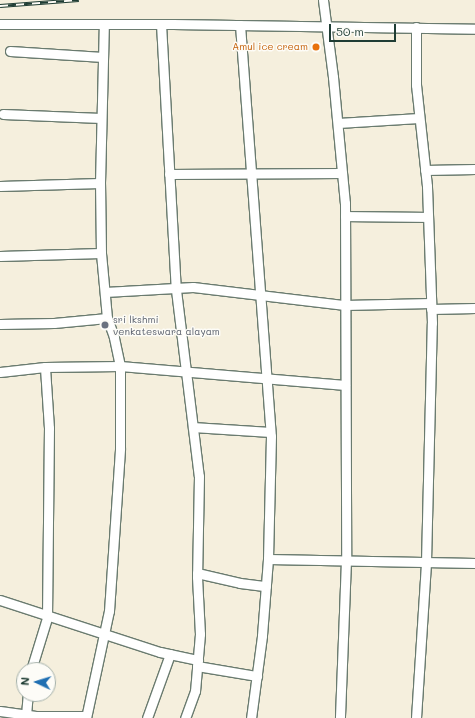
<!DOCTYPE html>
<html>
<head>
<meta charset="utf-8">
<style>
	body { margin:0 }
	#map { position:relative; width:475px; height:718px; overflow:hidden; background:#f5efdd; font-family:Mali,sans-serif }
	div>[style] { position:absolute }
	.roads { filter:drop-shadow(1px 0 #6a7b6f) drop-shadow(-1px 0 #6a7b6f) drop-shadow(0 1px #6a7b6f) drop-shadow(0 -1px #6a7b6f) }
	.minor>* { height:9px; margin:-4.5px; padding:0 4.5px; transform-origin:4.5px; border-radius:4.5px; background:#fff }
	.rail>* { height:4px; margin-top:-2px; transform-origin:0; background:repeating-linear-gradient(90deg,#fdfcf7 0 8px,#1f3d34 0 16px); box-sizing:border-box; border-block:1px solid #1f3d34 }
	.dots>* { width:11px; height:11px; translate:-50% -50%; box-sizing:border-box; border:2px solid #fdfcf7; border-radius:50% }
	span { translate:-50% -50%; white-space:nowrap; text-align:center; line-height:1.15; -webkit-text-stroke:3px #fdfcf7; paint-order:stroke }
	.food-label { font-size:10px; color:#c56008 }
	.right { translate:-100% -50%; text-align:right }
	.worship-label { font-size:10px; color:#5b616d }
	.left { translate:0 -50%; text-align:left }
	.north { position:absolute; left:16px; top:662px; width:40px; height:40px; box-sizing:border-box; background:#fdfcf7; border:1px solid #a4b0a9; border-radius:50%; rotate:274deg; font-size:11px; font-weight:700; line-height:16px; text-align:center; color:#1f3d34 }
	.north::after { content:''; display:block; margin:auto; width:14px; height:18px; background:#1f6fb2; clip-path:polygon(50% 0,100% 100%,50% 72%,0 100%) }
	.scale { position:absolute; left:329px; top:24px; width:67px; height:18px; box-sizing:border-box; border:2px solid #1f3d34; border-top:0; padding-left:5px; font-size:12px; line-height:14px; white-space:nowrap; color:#1f3d34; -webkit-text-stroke:3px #fdfcf7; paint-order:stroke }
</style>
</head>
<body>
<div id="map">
	<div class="roads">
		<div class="minor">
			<div style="left:323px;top:0;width:78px;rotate:82.6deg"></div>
			<div style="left:333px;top:77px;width:127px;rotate:84.6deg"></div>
			<div style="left:345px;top:203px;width:357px;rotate:89.8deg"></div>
			<div style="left:346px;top:560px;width:158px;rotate:92.2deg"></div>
			<div style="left:0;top:24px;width:173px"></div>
			<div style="left:173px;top:24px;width:302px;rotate:0.9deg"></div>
			<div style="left:161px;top:24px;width:266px;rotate:86.8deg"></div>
			<div style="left:176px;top:290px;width:187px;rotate:83deg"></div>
			<div style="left:199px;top:476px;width:101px;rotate:91.1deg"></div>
			<div style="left:197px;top:577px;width:57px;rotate:87deg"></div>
			<div style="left:200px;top:634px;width:57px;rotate:95deg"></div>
			<div style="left:195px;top:691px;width:29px;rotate:110deg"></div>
			<div style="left:240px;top:25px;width:412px;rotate:85.7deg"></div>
			<div style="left:271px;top:436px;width:123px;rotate:91.4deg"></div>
			<div style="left:268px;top:559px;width:77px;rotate:94.5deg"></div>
			<div style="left:262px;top:636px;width:83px;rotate:97.6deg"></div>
			<div style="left:10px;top:51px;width:93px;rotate:3.7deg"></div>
			<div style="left:3px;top:114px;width:98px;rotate:2.3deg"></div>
			<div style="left:338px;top:123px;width:81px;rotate:-3.5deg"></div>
			<div style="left:425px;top:170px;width:50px;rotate:-1.1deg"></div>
			<div style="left:169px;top:174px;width:173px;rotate:-0.3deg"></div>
			<div style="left:0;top:186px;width:100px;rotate:-1.7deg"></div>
			<div style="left:345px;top:216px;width:83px;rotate:0.7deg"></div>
			<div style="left:0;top:256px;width:101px;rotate:-1.7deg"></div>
			<div style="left:105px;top:292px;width:88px;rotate:-3.3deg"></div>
			<div style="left:193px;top:287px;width:153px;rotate:6.8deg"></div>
			<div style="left:345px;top:305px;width:86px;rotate:-1.3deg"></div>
			<div style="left:431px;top:309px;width:44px;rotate:-1.3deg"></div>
			<div style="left:0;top:324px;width:54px;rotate:-1.1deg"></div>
			<div style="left:54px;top:323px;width:53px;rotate:-5.4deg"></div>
			<div style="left:0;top:372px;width:45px;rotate:-6.3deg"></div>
			<div style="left:45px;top:367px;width:75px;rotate:-0.8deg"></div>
			<div style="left:120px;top:366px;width:226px;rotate:4.8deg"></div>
			<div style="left:193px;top:427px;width:77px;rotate:3.7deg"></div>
			<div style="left:268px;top:559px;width:207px;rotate:1.1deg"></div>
			<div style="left:197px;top:573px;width:44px;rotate:13.1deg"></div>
			<div style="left:240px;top:583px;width:26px;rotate:7deg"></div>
			<div style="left:0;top:600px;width:168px;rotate:18deg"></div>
			<div style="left:160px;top:652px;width:39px;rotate:12deg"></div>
			<div style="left:197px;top:666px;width:61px;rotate:9.5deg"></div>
			<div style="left:31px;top:670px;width:54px;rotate:-72.9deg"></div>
			<div style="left:47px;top:618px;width:190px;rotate:-89.4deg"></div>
			<div style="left:49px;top:428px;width:61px;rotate:-93.8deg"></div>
			<div style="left:0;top:711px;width:36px;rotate:8deg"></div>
			<div style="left:26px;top:715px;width:21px;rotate:-85deg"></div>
			<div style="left:36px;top:718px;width:2px;rotate:-90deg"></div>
			<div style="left:36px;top:716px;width:50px"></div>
			<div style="left:86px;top:718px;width:109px;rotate:-77.9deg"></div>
			<div style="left:109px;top:611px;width:163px;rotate:-86.1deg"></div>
			<div style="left:120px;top:448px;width:82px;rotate:-90deg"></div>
			<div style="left:120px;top:366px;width:30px;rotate:-102deg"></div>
			<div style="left:114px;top:337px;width:20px;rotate:-110deg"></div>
			<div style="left:107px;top:318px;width:65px;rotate:-95.3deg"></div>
			<div style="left:101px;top:253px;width:70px;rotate:-90.8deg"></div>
			<div style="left:100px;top:183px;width:159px;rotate:-88.6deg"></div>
			<div style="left:147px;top:718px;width:68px;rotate:-70.2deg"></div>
			<div style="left:416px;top:718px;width:156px;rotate:-86.3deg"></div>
			<div style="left:426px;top:562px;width:239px;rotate:-88.6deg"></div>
			<div style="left:432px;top:323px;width:137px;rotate:-92.1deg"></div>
			<div style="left:427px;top:186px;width:102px;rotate:-96.2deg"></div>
			<div style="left:416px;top:85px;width:58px;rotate:-90deg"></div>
		</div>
	</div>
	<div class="rail">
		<div style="left:0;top:6px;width:79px;rotate:-4.3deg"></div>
	</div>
	<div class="dots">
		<div style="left:316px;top:47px;background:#e8710a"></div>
		<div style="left:105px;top:325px;background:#6b7280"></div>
	</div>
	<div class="food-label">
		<span class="right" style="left:308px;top:47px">Amul ice cream</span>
	</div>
	<div class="worship-label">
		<span class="left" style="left:113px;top:325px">sri lkshmi<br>venkateswara alayam</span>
	</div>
	<div class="north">N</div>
	<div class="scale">50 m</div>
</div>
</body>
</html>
